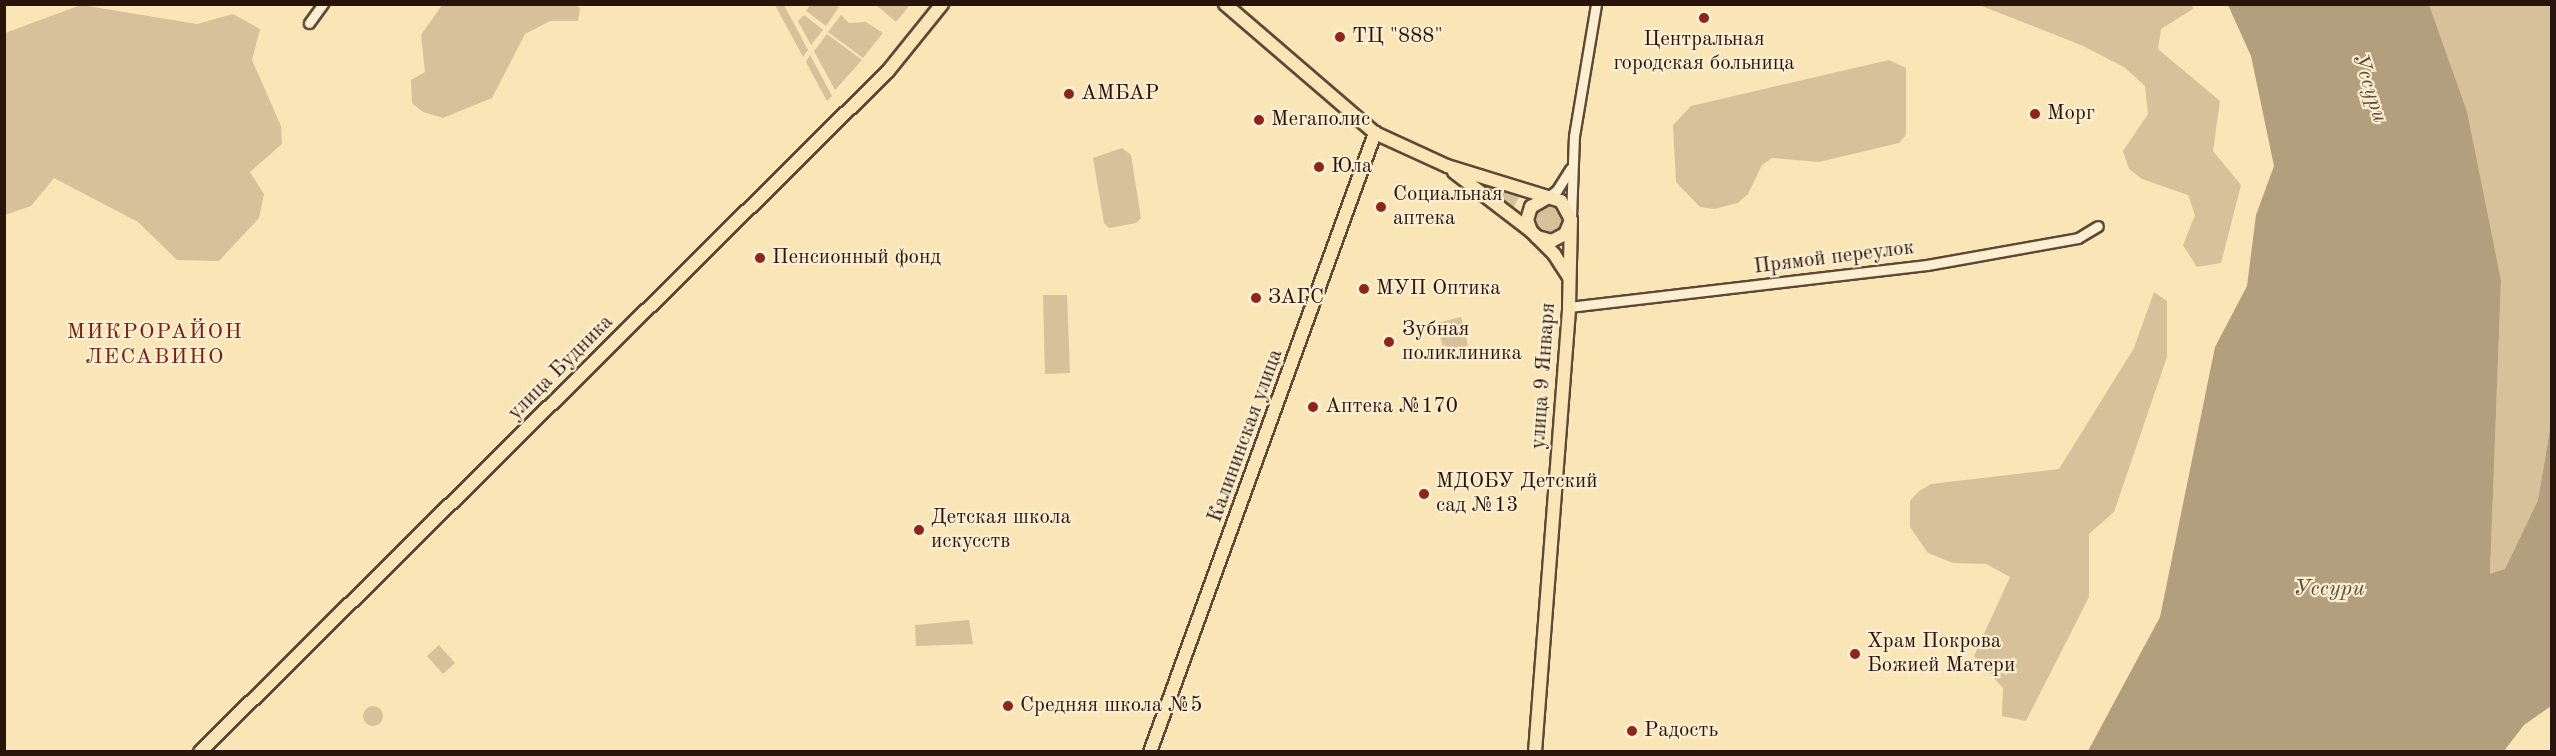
<!DOCTYPE html>
<html>
<head>
<meta charset="utf-8">
<style>
	body { margin:0 }
	#map { position:relative; width:2556px; height:756px; overflow:hidden; background:#fae5b7; font-family:"Old Standard TT",serif }
	div>[style] { position:absolute }
	.green>* { inset:0; background:#d6c19a }
	.round { border-radius:50% }
	.water>* { inset:0; background:#b39e7d }
	.roads { filter:drop-shadow(2px 0 #5d4837) drop-shadow(-2px 0 #5d4837) drop-shadow(0 2px #5d4837) drop-shadow(0 -2px #5d4837) }
	.minor>* { height:9px; margin:-4.5px; padding:0 4.5px; transform-origin:4.5px; border-radius:4.5px; background:#fceed0 }
	.major>* { height:12px; margin:-6px; padding:0 6px; transform-origin:6px; border-radius:6px; background:#fae5b7 }
	.dots>* { width:16px; height:16px; translate:-50% -50%; box-sizing:border-box; border:3px solid #fceed0; border-radius:50% }
	span { translate:-50% -50%; white-space:nowrap; text-align:center; line-height:1.15; -webkit-text-stroke:4.5px #fceed0; paint-order:stroke }
	.poi-label { font-size:21px; color:#29140c }
	.left { translate:0 -50%; text-align:left }
	.street-label { font-size:21px; color:#29140c }
	.water-label { font-size:22px; color:#604b39; font-style:italic }
	.neighbourhood-label { font-size:22px; color:#7a1f14; letter-spacing:1.5px }
	.frame { position:absolute; inset:0; border:6px solid #29140c; pointer-events:none }
</style>
</head>
<body>
<div id="map">
	<div class="green">
		<div style="clip-path:polygon(573px 4px,580px 8px,578px 21px,550px 21px,525px 34px,492px 98px,443px 118px,423px 112px,412px 103px,411px 80px,425px 72px,421px 35px,442px 5px)"></div>
		<div style="clip-path:polygon(81px 5px,197px 24px,233px 14px,260px 29px,252px 60px,281px 126px,282px 144px,250px 172px,264px 194px,259px 218px,219px 261px,177px 260px,138px 222px,54px 178px,31px 206px,5px 215px,5px 33px)"></div>
		<div style="clip-path:polygon(775px 5px,784px 5px,808px 50px,803px 57px)"></div>
		<div style="clip-path:polygon(810px 5px,835px 5px,839px 7px,826px 26px,806px 11px)"></div>
		<div style="clip-path:polygon(876px 5px,876px 4px,910px 5px,896px 22px)"></div>
		<div style="clip-path:polygon(1979px 5px,2192px 5px,2193px 9px,2161px 29px,2158px 49px,2220px 101px,2213px 151px,2241px 185px,2221px 263px,2197px 267px,2183px 245px,2195px 215px,2188px 195px,2142px 179px,2129px 169px,2123px 151px,2148px 114px,2145px 86px,2124px 67px,2081px 45px)"></div>
		<div style="clip-path:polygon(2429px 5px,2551px 5px,2551px 423px,2538px 500px,2505px 569px,2490px 575px,2501px 281px)"></div>
		<div style="clip-path:polygon(804px 15px,823px 30px,811px 45px,798px 21px)"></div>
		<div style="clip-path:polygon(841px 15px,849px 23px,866px 22px,883px 33px,863px 58px,828px 32px)"></div>
		<div style="clip-path:polygon(827px 34px,862px 60px,835px 90px,814px 51px)"></div>
		<div style="clip-path:polygon(810px 55px,832px 96px,827px 101px,806px 62px)"></div>
		<div style="clip-path:polygon(1889px 60px,1906px 68px,1906px 135px,1899px 143px,1819px 162px,1772px 158px,1762px 165px,1748px 194px,1738px 203px,1714px 209px,1700px 207px,1676px 182px,1673px 125px,1691px 106px)"></div>
		<div style="clip-path:polygon(1122px 148px,1131px 155px,1141px 218px,1136px 223px,1109px 228px,1104px 223px,1093px 158px)"></div>
		<div style="clip-path:polygon(1476px 179px,1520px 195px,1513px 208px)"></div>
		<div class="round" style="left:1534px;top:206px;width:30px;height:30px"></div>
		<div style="clip-path:polygon(2154px 292px,2167px 301px,2167px 357px,2114px 512px,2089px 534px,2089px 597px,2026px 721px,2002px 716px,2003px 688px,1974px 656px,2010px 577px,1986px 564px,1953px 563px,1928px 553px,1910px 527px,1910px 501px,1919px 491px,1931px 484px,2059px 469px,2134px 348px)"></div>
		<div style="clip-path:polygon(1043px 295px,1067px 295px,1070px 373px,1045px 374px)"></div>
		<div style="clip-path:polygon(1461px 317px,1468px 346px,1444px 352px,1437px 323px)"></div>
		<div style="clip-path:polygon(969px 620px,973px 644px,916px 646px,915px 625px)"></div>
		<div style="clip-path:polygon(439px 645px,455px 663px,443px 674px,427px 656px)"></div>
		<div class="round" style="left:363px;top:706px;width:20px;height:20px"></div>
	</div>
	<div class="water">
		<div style="clip-path:polygon(2228px 5px,2429px 5px,2467px 112px,2501px 281px,2490px 574px,2505px 569px,2538px 500px,2551px 423px,2551px 706px,2524px 725px,2504px 751px,2088px 751px,2160px 617px,2215px 347px,2247px 286px,2256px 215px,2274px 166px,2251px 56px)"></div>
	</div>
	<div class="roads">
		<div class="minor">
			<div style="left:309px;top:23px;width:24px;rotate:-54deg"></div>
			<div style="left:1548px;top:197px;width:11px;rotate:-38deg"></div>
			<div style="left:1557px;top:190px;width:25px;rotate:-58deg"></div>
			<div style="left:1571px;top:217px;width:81px;rotate:-87.9deg"></div>
			<div style="left:1574px;top:136px;width:134px;rotate:-80.5deg"></div>
			<div style="left:1569px;top:307px;width:360px;rotate:-6.7deg"></div>
			<div style="left:1927px;top:265px;width:153px;rotate:-10.1deg"></div>
			<div style="left:2078px;top:238px;width:23px;rotate:-31deg"></div>
		</div>
		<div class="major">
			<div style="left:1225px;top:4px;width:198px;rotate:40.7deg"></div>
			<div style="left:1375px;top:133px;width:79px;rotate:24.6deg"></div>
			<div style="left:1447px;top:166px;width:119px;rotate:17.1deg"></div>
			<div style="left:1561px;top:201px;width:21px;rotate:62deg"></div>
			<div style="left:1571px;top:220px;width:15px;rotate:113deg"></div>
			<div style="left:1565px;top:234px;width:15px;rotate:152deg"></div>
			<div style="left:1552px;top:241px;width:16px;rotate:-165deg"></div>
			<div style="left:1454px;top:172px;width:97px;rotate:37.5deg"></div>
			<div style="left:1531px;top:231px;width:33px;rotate:45deg"></div>
			<div style="left:1554px;top:254px;width:27px;rotate:57deg"></div>
			<div style="left:1531px;top:231px;width:12px;rotate:-110deg"></div>
			<div style="left:1527px;top:220px;width:14px;rotate:-73deg"></div>
			<div style="left:1531px;top:207px;width:20px;rotate:-30deg"></div>
			<div style="left:200px;top:752px;width:968px;rotate:-44.71deg"></div>
			<div style="left:888px;top:71px;width:86px;rotate:-51.1deg"></div>
			<div style="left:1150px;top:752px;width:659px;rotate:-70.02deg"></div>
			<div style="left:1535px;top:752px;width:446px;rotate:-85.6deg"></div>
			<div style="left:1569px;top:307px;width:87px;rotate:-88.7deg"></div>
		</div>
	</div>
	<div class="dots">
		<div style="left:1704px;top:18px;background:#8f2418"></div>
		<div style="left:1340px;top:37px;background:#8f2418"></div>
		<div style="left:1069px;top:94px;background:#8f2418"></div>
		<div style="left:2035px;top:114px;background:#8f2418"></div>
		<div style="left:1259px;top:120px;background:#8f2418"></div>
		<div style="left:1319px;top:167px;background:#8f2418"></div>
		<div style="left:1381px;top:207px;background:#8f2418"></div>
		<div style="left:760px;top:258px;background:#8f2418"></div>
		<div style="left:1364px;top:289px;background:#8f2418"></div>
		<div style="left:1256px;top:298px;background:#8f2418"></div>
		<div style="left:1389px;top:342px;background:#8f2418"></div>
		<div style="left:1313px;top:407px;background:#8f2418"></div>
		<div style="left:1424px;top:494px;background:#8f2418"></div>
		<div style="left:919px;top:530px;background:#8f2418"></div>
		<div style="left:1855px;top:654px;background:#8f2418"></div>
		<div style="left:1008px;top:706px;background:#8f2418"></div>
		<div style="left:1632px;top:731px;background:#8f2418"></div>
	</div>
	<div class="poi-label">
		<span class="left" style="left:1352px;top:37px">ТЦ "888"</span>
		<span style="left:1704px;top:52px">Центральная<br>городская больница</span>
		<span class="left" style="left:1081px;top:94px">АМБАР</span>
		<span class="left" style="left:2047px;top:114px">Морг</span>
		<span class="left" style="left:1271px;top:120px">Мегаполис</span>
		<span class="left" style="left:1331px;top:167px">Юла</span>
		<span class="left" style="left:1393px;top:207px">Социальная<br>аптека</span>
		<span class="left" style="left:772px;top:258px">Пенсионный фонд</span>
		<span class="left" style="left:1376px;top:289px">МУП Оптика</span>
		<span class="left" style="left:1268px;top:298px">ЗАГС</span>
		<span class="left" style="left:1402px;top:342px">Зубная<br>поликлиника</span>
		<span class="left" style="left:1325px;top:407px">Аптека №170</span>
		<span class="left" style="left:1436px;top:494px">МДОБУ Детский<br>сад №13</span>
		<span class="left" style="left:931px;top:530px">Детская школа<br>искусств</span>
		<span class="left" style="left:1867px;top:654px">Храм Покрова<br>Божией Матери</span>
		<span class="left" style="left:1020px;top:706px">Средняя школа №5</span>
		<span class="left" style="left:1644px;top:731px">Радость</span>
	</div>
	<div class="street-label">
		<span style="left:1834px;top:258px;rotate:-7deg">Прямой переулок</span>
		<span style="left:561px;top:368px;rotate:-45deg">улица Будника</span>
		<span style="left:1544px;top:376px;rotate:-86deg">улица 9 Января</span>
		<span style="left:1246px;top:436px;rotate:-70deg">Калининская улица</span>
	</div>
	<div class="water-label">
		<span style="left:2369px;top:88px;rotate:72deg">Уссури</span>
		<span style="left:2329px;top:590px">Уссури</span>
	</div>
	<div class="neighbourhood-label">
		<span style="left:155px;top:345px">МИКРОРАЙОН<br>ЛЕСАВИНО</span>
	</div>
	<div class="frame"></div>
</div>
</body>
</html>
